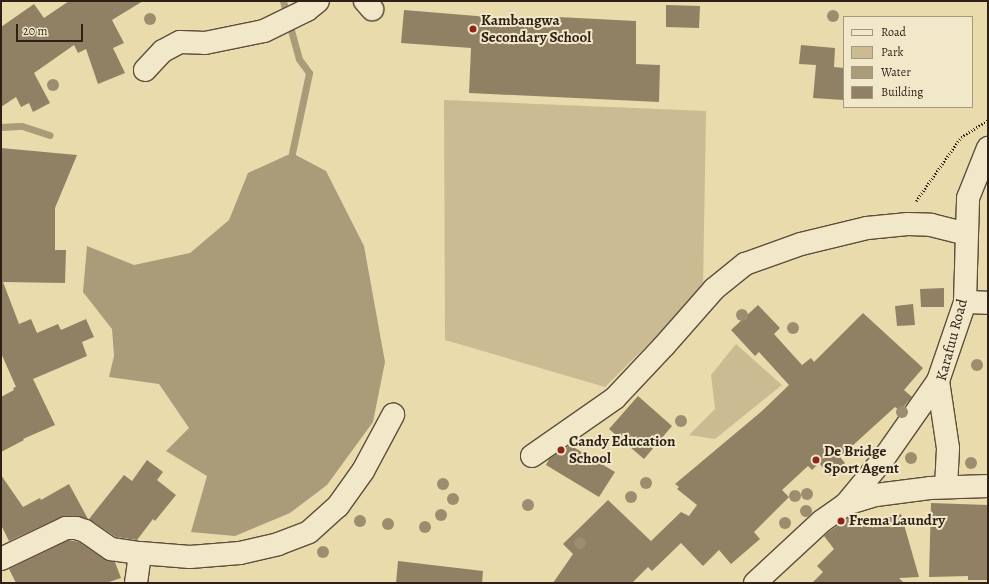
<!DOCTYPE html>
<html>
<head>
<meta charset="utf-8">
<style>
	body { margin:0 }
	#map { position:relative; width:989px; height:584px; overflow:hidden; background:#eadbac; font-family:Alegreya,serif }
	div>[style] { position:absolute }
	.green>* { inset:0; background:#cabb93 }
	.water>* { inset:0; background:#aa9b79 }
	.stream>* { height:7px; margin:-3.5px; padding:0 3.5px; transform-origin:3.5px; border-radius:3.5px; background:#aa9b79 }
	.building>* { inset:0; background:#908164 }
	.path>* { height:2.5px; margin-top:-1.25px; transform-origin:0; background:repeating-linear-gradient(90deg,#2e1f17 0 1px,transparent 0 3px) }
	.roads { filter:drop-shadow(1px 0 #5d4e3c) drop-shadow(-1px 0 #5d4e3c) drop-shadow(0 1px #5d4e3c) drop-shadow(0 -1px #5d4e3c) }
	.minor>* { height:22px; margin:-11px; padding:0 11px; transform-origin:11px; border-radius:11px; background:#f1e8c9 }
	.trees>* { width:12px; height:12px; margin:-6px; border-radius:50%; background:#9c8d6e }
	.dots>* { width:11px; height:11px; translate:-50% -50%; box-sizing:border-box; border:2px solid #f1e8c9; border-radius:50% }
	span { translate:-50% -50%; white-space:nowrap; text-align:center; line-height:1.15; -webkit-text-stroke:4px #f1e8c9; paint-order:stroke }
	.poi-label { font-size:15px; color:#2e1f17; font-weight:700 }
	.left { translate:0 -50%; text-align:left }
	.street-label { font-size:15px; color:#2e1f17 }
	.frame { position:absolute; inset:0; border:2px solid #2e1f17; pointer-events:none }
	.legend { position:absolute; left:843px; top:16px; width:130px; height:92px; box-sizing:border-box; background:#f1e8c9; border:1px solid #a39882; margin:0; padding:5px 7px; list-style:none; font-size:12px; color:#2e1f17 }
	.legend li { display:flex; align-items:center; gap:8px; height:20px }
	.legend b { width:20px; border:1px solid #a39882 }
	.scale { position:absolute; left:16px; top:24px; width:67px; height:18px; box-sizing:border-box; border:2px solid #2e1f17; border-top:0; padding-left:5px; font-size:12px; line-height:14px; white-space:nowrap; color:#2e1f17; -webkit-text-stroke:3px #f1e8c9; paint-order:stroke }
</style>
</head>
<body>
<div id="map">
	<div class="green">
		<div style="clip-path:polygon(444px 100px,706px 111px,703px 290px,605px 387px,445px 340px)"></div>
		<div style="clip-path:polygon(736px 344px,782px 385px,715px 439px,689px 435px,715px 409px,711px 375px)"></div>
	</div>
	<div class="water">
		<div style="clip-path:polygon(292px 153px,326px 171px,364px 246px,385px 362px,373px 422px,327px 485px,290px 513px,235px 536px,191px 532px,207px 476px,166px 451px,189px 428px,159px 384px,109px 377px,114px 356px,112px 329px,83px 292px,87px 246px,134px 265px,190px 253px,229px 220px,248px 173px)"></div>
	</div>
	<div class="stream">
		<div style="left:283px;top:1px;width:60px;rotate:74.6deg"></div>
		<div style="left:299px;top:59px;width:17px;rotate:54deg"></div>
		<div style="left:309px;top:73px;width:82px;rotate:102deg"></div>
		<div style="left:22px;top:126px;width:29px;rotate:18deg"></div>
		<div style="left:1px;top:127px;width:18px;rotate:-3deg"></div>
	</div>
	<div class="building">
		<div style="clip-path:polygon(69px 1px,143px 1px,112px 20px,124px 43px,113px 48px,125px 73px,98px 84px,86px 49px,78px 53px,74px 45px,34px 73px,50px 103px,33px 112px,29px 103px,21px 107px,16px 97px,1px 107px,1px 27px,34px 4px,44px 18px)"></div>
		<div style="clip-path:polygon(666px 5px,700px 6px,699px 28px,666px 27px)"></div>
		<div style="clip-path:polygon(404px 10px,538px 21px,538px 16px,636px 21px,636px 64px,660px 65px,659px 102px,469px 93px,471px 48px,401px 43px)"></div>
		<div style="clip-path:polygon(801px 45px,835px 48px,834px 67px,844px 68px,844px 100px,813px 98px,816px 65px,799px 64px)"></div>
		<div style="clip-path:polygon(1px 148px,77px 155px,55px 208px,55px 250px,66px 250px,65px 283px,3px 282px,19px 324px,31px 319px,37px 333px,58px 324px,61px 330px,86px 319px,94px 337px,82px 342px,87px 356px,33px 379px,55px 425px,23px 439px,24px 440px,1px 452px,1px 397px,14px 390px,13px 388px,16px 387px,1px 353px)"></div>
		<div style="clip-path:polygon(944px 288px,944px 307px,921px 307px,920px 289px)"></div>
		<div style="clip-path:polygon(913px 304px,915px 325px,897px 326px,895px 306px)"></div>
		<div style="clip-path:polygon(758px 305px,780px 328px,774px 334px,802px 365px,811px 358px,814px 362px,863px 313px,923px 368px,904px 390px,912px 397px,900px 411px,895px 407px,840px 457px,845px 463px,830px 476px,819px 463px,812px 470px,808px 466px,782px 490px,789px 497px,754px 532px,760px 539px,731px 564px,719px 550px,703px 566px,681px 543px,652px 571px,648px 567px,632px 583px,553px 583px,573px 554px,563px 544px,608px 500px,651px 541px,681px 512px,689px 516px,697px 505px,677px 489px,679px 487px,675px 484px,762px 411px,789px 385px,759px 352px,755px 356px,731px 330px)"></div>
		<div style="clip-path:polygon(638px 396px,672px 426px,644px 459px,609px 429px)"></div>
		<div style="clip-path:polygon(570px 445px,615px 472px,599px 497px,546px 465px,549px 459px)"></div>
		<div style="clip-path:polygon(147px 460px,163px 472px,157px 480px,176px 495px,155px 521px,153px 519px,137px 540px,116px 537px,89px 519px,124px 475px,132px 481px)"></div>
		<div style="clip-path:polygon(1px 475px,23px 507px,40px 498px,41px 500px,69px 484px,88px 519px,76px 516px,61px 517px,9px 541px,1px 525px)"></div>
		<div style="clip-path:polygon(931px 503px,988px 505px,988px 580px,968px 580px,968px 576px,929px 577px)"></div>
		<div style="clip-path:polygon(901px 514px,919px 577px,899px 578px,904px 583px,812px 583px,823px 572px,817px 566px,834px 549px,824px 536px,830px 531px,850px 517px,858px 526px)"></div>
		<div style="clip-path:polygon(69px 540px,79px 542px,104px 559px,115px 562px,121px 578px,106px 583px,16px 583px,9px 569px)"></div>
		<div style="clip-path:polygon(398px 561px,483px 571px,482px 583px,396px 583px)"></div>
	</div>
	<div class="path">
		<div style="left:916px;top:201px;width:78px;rotate:-54.9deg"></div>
		<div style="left:961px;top:137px;width:32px;rotate:-32deg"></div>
	</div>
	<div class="roads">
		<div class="minor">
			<div style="left:365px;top:1px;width:11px;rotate:49deg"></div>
			<div style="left:145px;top:70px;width:26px;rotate:-47deg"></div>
			<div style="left:163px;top:51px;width:19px;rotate:-28deg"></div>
			<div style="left:180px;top:42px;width:25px;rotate:2deg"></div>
			<div style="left:205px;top:43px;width:60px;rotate:-11.5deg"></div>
			<div style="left:264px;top:31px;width:48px;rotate:-26deg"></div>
			<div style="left:307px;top:10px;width:14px;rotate:-39deg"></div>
			<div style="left:965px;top:302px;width:23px;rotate:2deg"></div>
			<div style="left:532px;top:456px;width:101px;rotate:-34.9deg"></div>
			<div style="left:615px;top:398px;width:71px;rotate:-46.7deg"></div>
			<div style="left:664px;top:346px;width:76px;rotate:-48.7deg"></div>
			<div style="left:714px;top:289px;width:40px;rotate:-39deg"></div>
			<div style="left:745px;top:264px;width:59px;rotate:-19.7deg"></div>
			<div style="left:801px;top:244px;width:68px;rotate:-13.6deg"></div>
			<div style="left:867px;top:228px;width:41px;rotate:-5.6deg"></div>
			<div style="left:908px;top:224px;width:23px;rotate:2deg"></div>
			<div style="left:931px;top:225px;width:36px;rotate:14deg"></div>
			<div style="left:946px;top:487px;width:39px;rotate:-87deg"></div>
			<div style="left:948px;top:448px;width:68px;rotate:-98.5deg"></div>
			<div style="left:938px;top:381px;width:83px;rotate:-71.1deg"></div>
			<div style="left:965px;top:302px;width:104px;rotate:-88.3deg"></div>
			<div style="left:968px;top:198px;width:54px;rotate:-68.2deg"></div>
			<div style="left:846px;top:504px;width:60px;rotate:-50.4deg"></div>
			<div style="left:884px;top:458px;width:94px;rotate:-55deg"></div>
			<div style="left:1px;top:559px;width:72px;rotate:-25.5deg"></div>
			<div style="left:66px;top:528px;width:10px"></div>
			<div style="left:76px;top:528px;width:9px;rotate:18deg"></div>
			<div style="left:85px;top:531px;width:32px;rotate:35deg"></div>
			<div style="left:111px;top:549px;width:29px;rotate:8deg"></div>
			<div style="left:136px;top:583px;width:30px;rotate:-82deg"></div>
			<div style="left:140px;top:553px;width:50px;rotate:4.6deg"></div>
			<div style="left:190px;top:557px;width:50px;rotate:-4.6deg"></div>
			<div style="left:240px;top:553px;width:39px;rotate:-13deg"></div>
			<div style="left:278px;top:544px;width:33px;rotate:-21deg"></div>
			<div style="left:309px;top:532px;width:39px;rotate:-42deg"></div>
			<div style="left:338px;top:506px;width:43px;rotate:-54.5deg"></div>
			<div style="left:363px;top:471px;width:64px;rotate:-61.8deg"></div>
			<div style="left:755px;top:583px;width:91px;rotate:-42.8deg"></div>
			<div style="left:822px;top:521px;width:29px;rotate:-35deg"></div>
			<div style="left:846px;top:504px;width:31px;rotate:-17deg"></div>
			<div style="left:876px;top:495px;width:54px;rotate:-7.4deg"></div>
			<div style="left:930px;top:488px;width:58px;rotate:-2deg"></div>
		</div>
	</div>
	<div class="trees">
		<div style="left:833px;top:16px"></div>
		<div style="left:150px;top:19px"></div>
		<div style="left:53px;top:85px"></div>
		<div style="left:742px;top:315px"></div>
		<div style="left:793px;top:328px"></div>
		<div style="left:977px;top:365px"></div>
		<div style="left:902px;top:412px"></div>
		<div style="left:681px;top:421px"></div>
		<div style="left:911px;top:458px"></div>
		<div style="left:971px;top:463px"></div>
		<div style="left:646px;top:483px"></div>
		<div style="left:443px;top:484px"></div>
		<div style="left:807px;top:494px"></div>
		<div style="left:795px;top:496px"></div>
		<div style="left:631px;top:497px"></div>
		<div style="left:453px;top:499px"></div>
		<div style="left:528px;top:505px"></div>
		<div style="left:806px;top:511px"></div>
		<div style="left:441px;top:515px"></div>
		<div style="left:360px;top:521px"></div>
		<div style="left:785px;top:523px"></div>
		<div style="left:388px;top:524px"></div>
		<div style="left:425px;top:527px"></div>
		<div style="left:580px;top:543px"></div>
		<div style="left:323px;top:552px"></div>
	</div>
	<div class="dots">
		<div style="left:473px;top:29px;background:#8f2418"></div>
		<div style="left:561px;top:450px;background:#8f2418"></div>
		<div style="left:816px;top:460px;background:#8f2418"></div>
		<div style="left:841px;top:521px;background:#8f2418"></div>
	</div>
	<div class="poi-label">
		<span class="left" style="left:481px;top:29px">Kambangwa<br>Secondary School</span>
		<span class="left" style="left:569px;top:450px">Candy Education<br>School</span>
		<span class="left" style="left:824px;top:460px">De Bridge<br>Sport Agent</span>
		<span class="left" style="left:849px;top:521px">Frema Laundry</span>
	</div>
	<div class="street-label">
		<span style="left:952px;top:340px;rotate:-75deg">Karafuu Road</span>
	</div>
	<div class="frame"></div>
	<ul class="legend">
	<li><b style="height:5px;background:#f1e8c9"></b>Road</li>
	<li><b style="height:11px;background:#cabb93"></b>Park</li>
	<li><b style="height:11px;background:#aa9b79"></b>Water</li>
	<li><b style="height:11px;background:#908164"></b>Building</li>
	</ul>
	<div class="scale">20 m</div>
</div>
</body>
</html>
